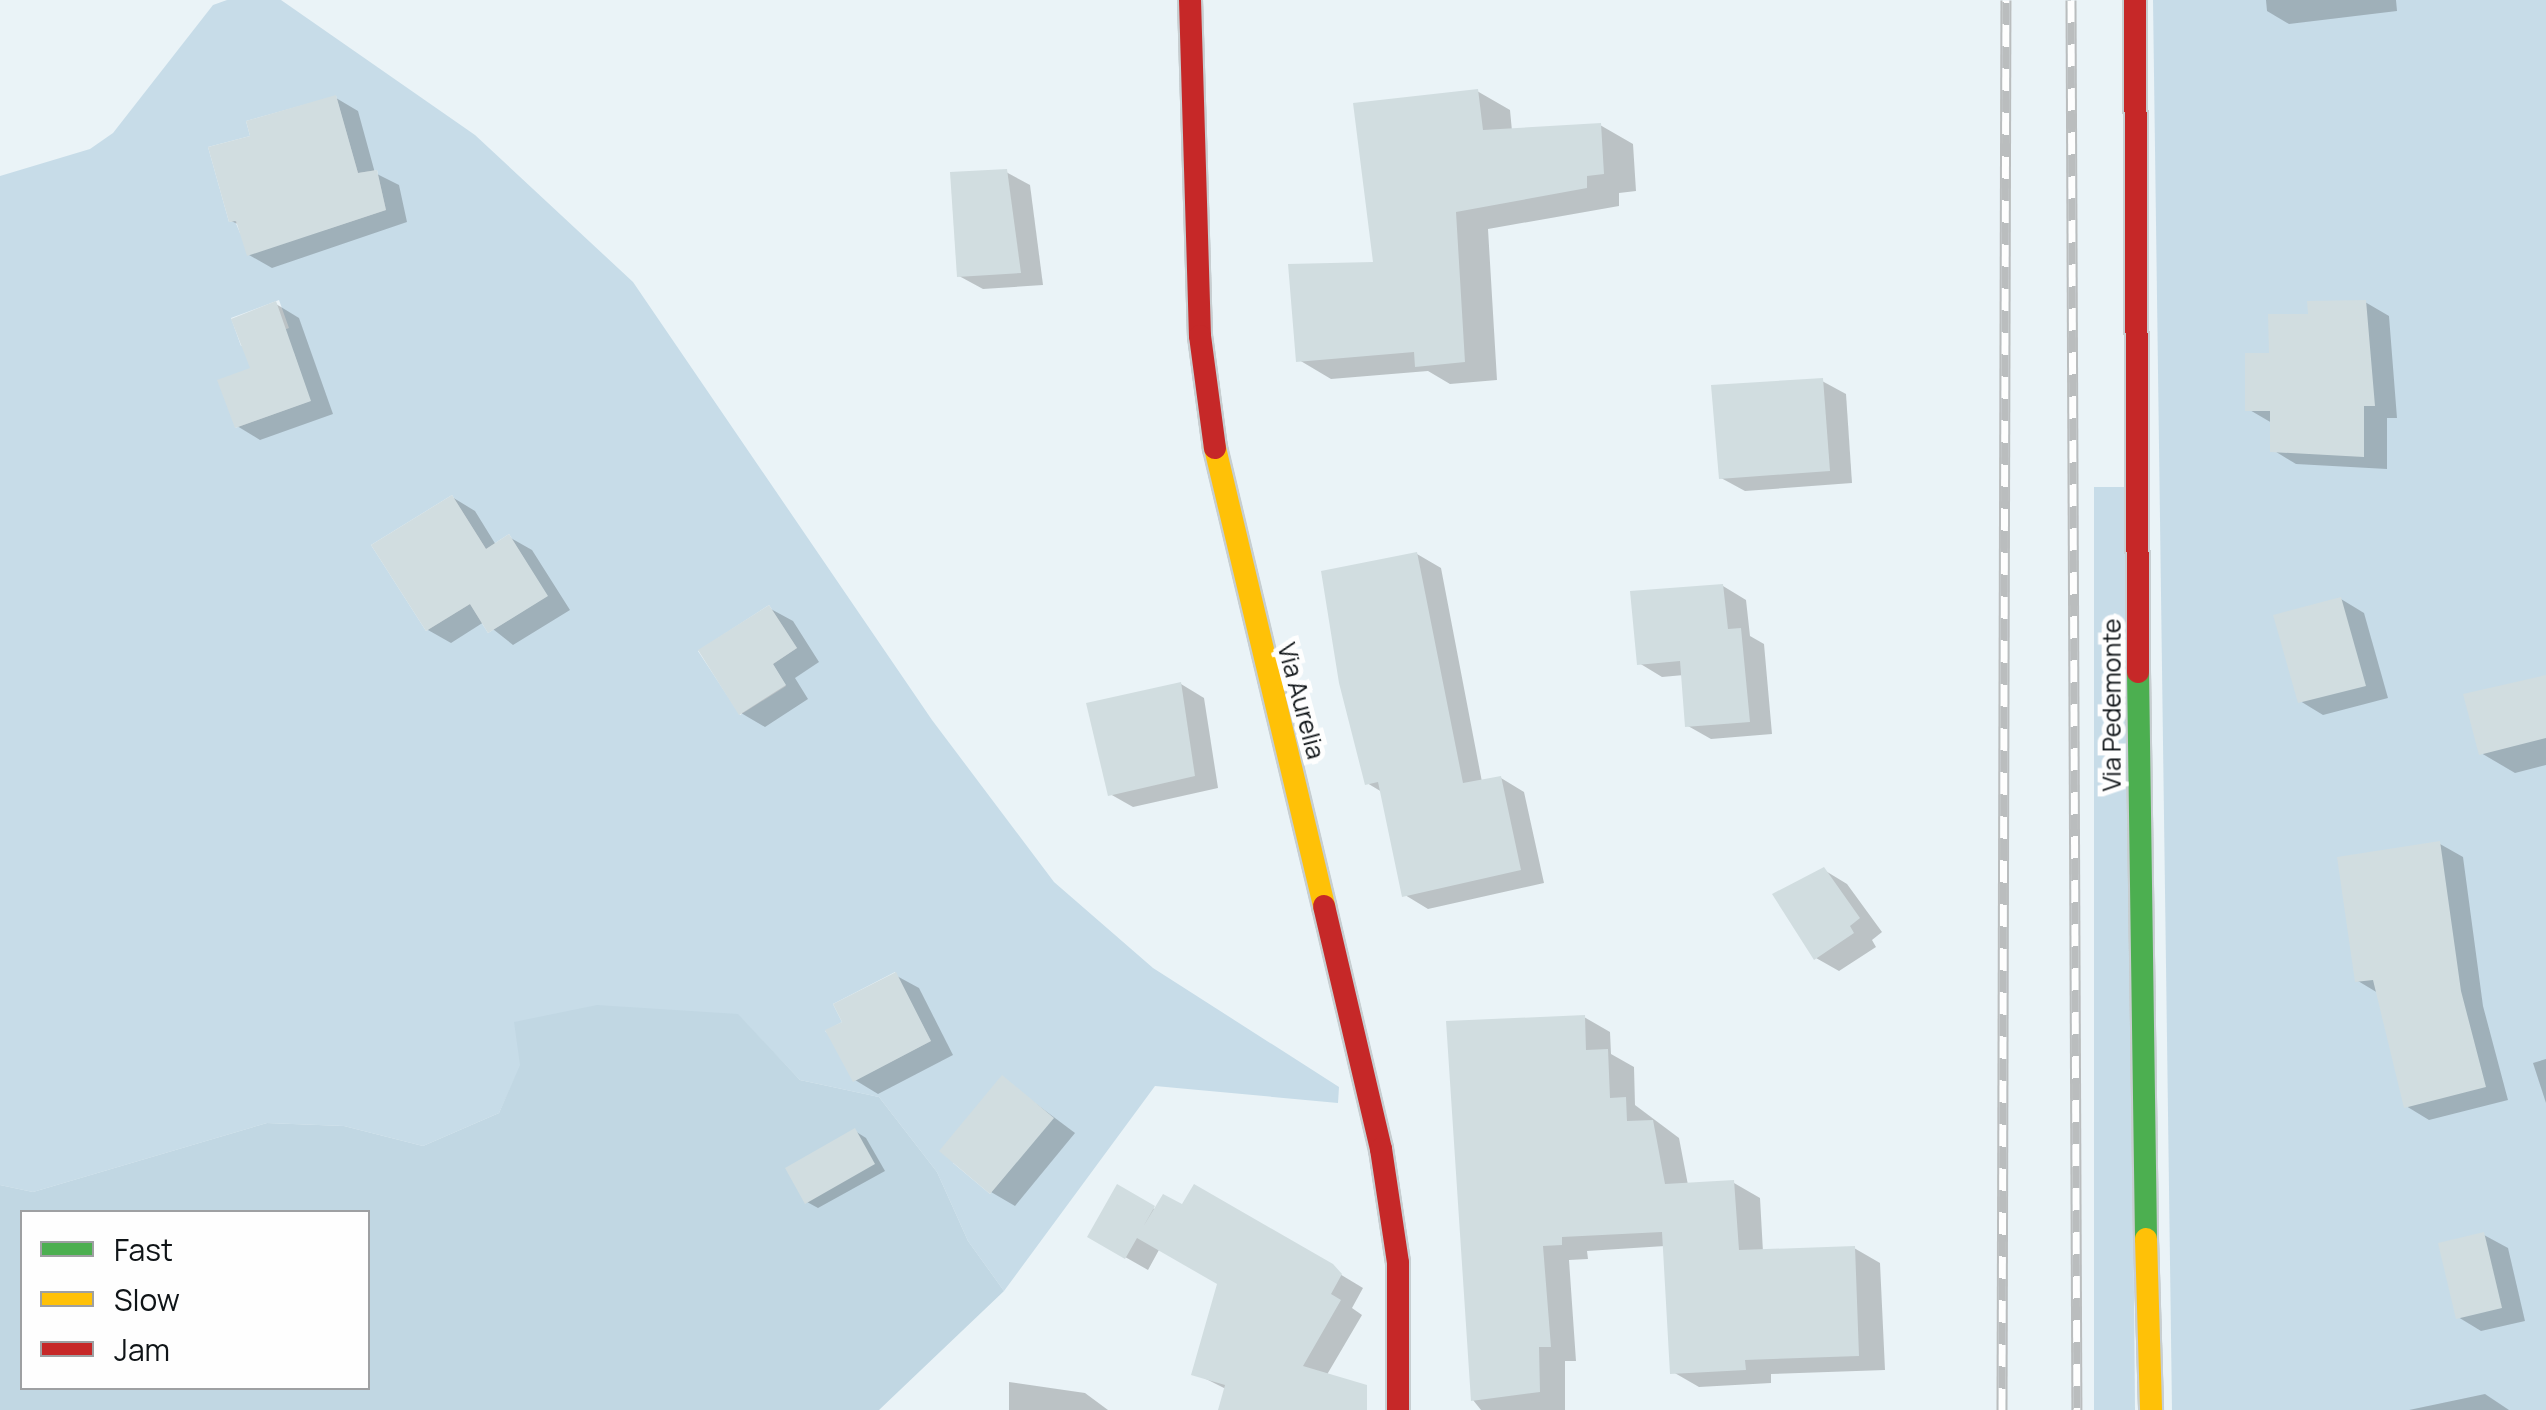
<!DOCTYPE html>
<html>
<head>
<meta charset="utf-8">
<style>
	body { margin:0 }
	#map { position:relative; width:2546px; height:1410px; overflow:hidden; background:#eaf3f7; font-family:Manrope,sans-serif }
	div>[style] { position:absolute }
	.green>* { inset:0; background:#c7dce8 }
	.forest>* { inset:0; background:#c1d7e3 }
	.shadow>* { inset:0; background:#0003 }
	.building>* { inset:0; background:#d1dde0 }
	.roads { filter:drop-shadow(2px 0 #c7ced1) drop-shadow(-2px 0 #c7ced1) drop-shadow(0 2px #c7ced1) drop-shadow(0 -2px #c7ced1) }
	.fast>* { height:22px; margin:-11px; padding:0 11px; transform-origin:11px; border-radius:11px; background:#4caf50 }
	.slow>* { height:22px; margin:-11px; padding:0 11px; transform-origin:11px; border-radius:11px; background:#ffc107 }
	.jam>* { height:22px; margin:-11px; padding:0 11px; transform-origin:11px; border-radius:11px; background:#c62828 }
	.rail>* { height:11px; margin-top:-5.5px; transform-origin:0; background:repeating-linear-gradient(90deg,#fefefe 0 22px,#babdbe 0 44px); box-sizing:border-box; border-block:2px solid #babdbe }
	span { translate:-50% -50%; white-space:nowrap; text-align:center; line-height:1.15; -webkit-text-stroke:10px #fefefe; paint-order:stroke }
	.street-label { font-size:25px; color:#0f1417 }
	.legend { position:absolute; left:20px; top:1210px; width:350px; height:180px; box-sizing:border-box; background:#fefefe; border:2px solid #9ea0a2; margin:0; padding:12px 18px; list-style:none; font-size:30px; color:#0f1417 }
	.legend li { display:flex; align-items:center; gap:20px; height:50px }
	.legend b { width:50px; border:2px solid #9ea0a2 }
</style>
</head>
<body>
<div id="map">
	<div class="green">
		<div style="clip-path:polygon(evenodd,227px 0,281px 0,475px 135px,633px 282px,932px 720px,1054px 882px,1153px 968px,1339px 1087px,1338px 1103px,1155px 1086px,1004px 1291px,968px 1241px,937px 1172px,879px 1097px,800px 1080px,737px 1014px,515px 1022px,521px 1065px,499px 1113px,423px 1146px,344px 1126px,267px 1123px,33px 1192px,0 1185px,0 176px,90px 149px,113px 133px,213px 5px,227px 0,336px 96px,358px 173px,377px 170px,386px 210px,325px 230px,240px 233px,235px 221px,229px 222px,208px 147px,250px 136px,246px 121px,336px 96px,227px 0,279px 300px,289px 328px,241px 346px,231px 318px,279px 300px,227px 0,294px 353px,310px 401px,235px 428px,294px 353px,227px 0,452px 495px,486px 549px,509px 534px,547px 596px,488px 633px,470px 604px,426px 631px,371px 545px,452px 495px,227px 0,769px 605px,797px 648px,773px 664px,786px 686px,740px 715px,698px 651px,769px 605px,227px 0,895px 972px,931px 1041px,873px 1071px,825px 1031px,842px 1022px,833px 1004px,895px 972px,227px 0,1053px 1118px,990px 1194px,953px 1163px,965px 1147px,1053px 1118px)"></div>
		<div style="clip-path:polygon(2153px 0,2546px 0,2546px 1410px,2172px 1410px)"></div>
		<div style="clip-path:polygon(2094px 487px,2127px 487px,2135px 1410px,2094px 1410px)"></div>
	</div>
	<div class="forest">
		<div style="clip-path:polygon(evenodd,597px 1005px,738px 1014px,800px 1080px,879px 1097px,937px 1172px,968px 1241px,1004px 1291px,879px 1410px,0 1410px,0 1185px,33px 1192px,267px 1123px,344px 1126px,423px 1146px,499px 1113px,520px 1065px,514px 1022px,597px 1005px,22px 1212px,368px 1212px,368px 1388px,22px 1388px,22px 1212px)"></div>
	</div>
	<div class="shadow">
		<div style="clip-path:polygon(2266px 0,2396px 0,2397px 11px,2289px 24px,2267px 11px)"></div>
		<div style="clip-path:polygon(1477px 91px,1510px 110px,1512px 131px,1600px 125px,1633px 144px,1636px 191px,1619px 193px,1619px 206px,1488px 229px,1497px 380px,1450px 384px,1428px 371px,1331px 379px,1299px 360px,1375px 264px)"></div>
		<div style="clip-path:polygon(336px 98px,358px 111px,375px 173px,399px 185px,407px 222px,272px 268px,249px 255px,240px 225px,231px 221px,253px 137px)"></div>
		<div style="clip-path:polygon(1006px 172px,1030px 185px,1043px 285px,983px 289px,959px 276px)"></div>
		<div style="clip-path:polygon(2365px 302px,2389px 316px,2397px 418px,2387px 418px,2387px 469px,2296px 464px,2273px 450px,2272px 423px,2248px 409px,2271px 356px,2310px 316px)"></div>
		<div style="clip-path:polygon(276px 304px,299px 318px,333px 414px,260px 440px,237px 426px)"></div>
		<div style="clip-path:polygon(1822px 381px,1846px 394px,1852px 483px,1745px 491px,1721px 478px)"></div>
		<div style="clip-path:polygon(452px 497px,475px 511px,496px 545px,509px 537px,532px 550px,570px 610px,513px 645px,484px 622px,451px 643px,428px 630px)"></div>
		<div style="clip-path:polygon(1417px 554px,1441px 568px,1482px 782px,1501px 778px,1524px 792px,1544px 883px,1428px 909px,1405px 895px,1382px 792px,1367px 783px)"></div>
		<div style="clip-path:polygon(1723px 586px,1746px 600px,1750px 636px,1764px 644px,1772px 734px,1711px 739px,1688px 726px,1684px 675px,1662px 677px,1639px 663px)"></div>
		<div style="clip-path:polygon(2341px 599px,2364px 613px,2388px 698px,2323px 715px,2300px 701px)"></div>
		<div style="clip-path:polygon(769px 608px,793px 621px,819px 662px,795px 678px,808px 699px,765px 727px,741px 713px)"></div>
		<div style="clip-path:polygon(2546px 678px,2546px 765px,2515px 773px,2481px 753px)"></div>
		<div style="clip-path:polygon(1181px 684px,1204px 698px,1218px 788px,1133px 807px,1110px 794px)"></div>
		<div style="clip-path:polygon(2440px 844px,2463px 857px,2483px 1006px,2508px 1100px,2429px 1120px,2406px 1106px,2378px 993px,2358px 981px)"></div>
		<div style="clip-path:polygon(1824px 870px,1847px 884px,1882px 932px,1872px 940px,1876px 947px,1839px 971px,1816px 958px)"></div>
		<div style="clip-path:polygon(895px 975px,919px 988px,953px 1055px,878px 1094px,855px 1080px,845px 1023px)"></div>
		<div style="clip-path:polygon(1584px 1017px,1610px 1032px,1611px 1054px,1634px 1067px,1635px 1105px,1679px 1138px,1688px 1185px,1734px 1183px,1760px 1198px,1763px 1252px,1854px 1248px,1880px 1263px,1885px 1370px,1771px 1374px,1771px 1383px,1699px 1387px,1673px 1372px,1665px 1246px,1587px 1251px,1588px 1259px,1569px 1260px,1576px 1361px,1565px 1361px,1565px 1410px,1481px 1410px,1473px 1400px)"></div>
		<div style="clip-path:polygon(2546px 1059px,2546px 1103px,2533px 1063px)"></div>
		<div style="clip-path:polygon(1003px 1079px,1075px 1133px,1015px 1206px,991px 1192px)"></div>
		<div style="clip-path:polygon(855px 1131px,866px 1138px,885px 1171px,818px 1208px,807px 1202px)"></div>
		<div style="clip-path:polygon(1195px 1187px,1363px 1288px,1352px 1308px,1362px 1315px,1325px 1378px,1333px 1410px,1220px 1410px,1226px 1389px,1194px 1373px,1220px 1282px,1160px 1248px,1148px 1270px,1090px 1237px,1118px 1188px,1156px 1210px,1183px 1208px)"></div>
		<div style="clip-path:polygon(2484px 1235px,2508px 1248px,2525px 1321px,2481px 1331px,2458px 1317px)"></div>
		<div style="clip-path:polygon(1009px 1382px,1085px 1393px,1108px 1410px,1009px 1410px)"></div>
		<div style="clip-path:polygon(2485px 1394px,2509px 1410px,2409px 1410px)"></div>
	</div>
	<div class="building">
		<div style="clip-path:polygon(1478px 89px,1483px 130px,1601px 123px,1604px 174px,1587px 176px,1587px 188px,1456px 212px,1465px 362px,1415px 367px,1414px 352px,1296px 362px,1288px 264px,1373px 262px,1353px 103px)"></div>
		<div style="clip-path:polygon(336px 95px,358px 173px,377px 170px,386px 210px,247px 256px,236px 221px,229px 222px,208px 147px,250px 136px,246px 121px)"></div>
		<div style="clip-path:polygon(1007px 169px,1021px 273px,957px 277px,950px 172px)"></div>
		<div style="clip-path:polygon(2366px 300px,2375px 406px,2364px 406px,2364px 457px,2270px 452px,2270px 411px,2245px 411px,2245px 353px,2269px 353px,2268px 314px,2308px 314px,2307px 301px)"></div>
		<div style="clip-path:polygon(276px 301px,311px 401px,235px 428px,217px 380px,250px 368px,231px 319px)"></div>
		<div style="clip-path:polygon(1823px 378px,1830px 471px,1719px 479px,1711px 385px)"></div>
		<div style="clip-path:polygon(452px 495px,486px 549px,509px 534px,548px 596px,488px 633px,470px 604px,426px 631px,371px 545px)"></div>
		<div style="clip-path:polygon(1417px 552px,1463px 783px,1501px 776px,1521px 870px,1402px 897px,1378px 782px,1365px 785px,1339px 683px,1321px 571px)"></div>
		<div style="clip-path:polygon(1723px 584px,1728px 629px,1741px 628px,1750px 722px,1685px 727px,1680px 661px,1637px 665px,1630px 591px)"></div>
		<div style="clip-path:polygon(2341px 597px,2366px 686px,2298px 703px,2273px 615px)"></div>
		<div style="clip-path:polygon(769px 605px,797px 648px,773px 664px,786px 685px,739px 715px,698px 650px)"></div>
		<div style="clip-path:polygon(2546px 675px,2546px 738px,2479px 755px,2463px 694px)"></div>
		<div style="clip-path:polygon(1181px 682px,1195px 776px,1108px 796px,1086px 703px)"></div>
		<div style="clip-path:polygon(2440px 841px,2461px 991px,2486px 1087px,2404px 1108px,2373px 980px,2355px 982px,2337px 857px)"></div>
		<div style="clip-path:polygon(1824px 867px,1860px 918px,1850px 926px,1854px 933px,1814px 960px,1772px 894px)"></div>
		<div style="clip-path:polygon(896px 972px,931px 1041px,853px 1082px,825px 1030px,842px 1022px,833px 1004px)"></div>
		<div style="clip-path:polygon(1585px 1015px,1586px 1050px,1608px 1049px,1610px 1098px,1626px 1097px,1627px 1121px,1653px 1120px,1665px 1184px,1734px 1180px,1739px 1250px,1855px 1246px,1859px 1356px,1745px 1360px,1746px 1370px,1670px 1374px,1662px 1232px,1562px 1237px,1562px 1245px,1543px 1246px,1551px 1347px,1539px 1347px,1540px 1392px,1471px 1401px,1446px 1021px)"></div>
		<div style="clip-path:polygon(1002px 1075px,1054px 1118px,990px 1194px,939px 1151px)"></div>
		<div style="clip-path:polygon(855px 1128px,875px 1164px,805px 1204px,785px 1168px)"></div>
		<div style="clip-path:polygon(1117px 1184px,1155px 1206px,1143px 1227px,1163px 1194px,1182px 1204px,1194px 1184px,1333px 1264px,1342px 1274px,1331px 1294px,1341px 1300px,1303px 1366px,1367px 1385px,1367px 1410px,1218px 1410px,1225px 1385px,1191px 1375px,1217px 1284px,1137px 1238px,1125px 1259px,1087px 1237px)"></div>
		<div style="clip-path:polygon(2484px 1232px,2502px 1308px,2456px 1319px,2438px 1243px)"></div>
	</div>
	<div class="roads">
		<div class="fast">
			<div style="left:2138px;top:672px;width:567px;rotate:89.19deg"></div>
		</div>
		<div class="slow">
			<div style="left:1215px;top:448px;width:471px;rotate:76.6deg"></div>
			<div style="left:2146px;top:1239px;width:171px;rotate:88.3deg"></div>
		</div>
		<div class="jam">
			<div style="left:1190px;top:0;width:336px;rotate:88.3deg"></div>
			<div style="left:1200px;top:336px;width:113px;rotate:82.4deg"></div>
			<div style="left:2135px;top:0;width:672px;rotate:89.74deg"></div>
			<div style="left:1324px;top:906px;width:250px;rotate:76.8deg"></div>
			<div style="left:1381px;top:1149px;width:115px;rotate:81.5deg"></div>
			<div style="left:1398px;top:1263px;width:147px;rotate:90deg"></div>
		</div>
	</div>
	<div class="rail">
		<div style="left:2071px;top:0;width:1410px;rotate:89.76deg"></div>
		<div style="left:2002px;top:1410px;width:1410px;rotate:-89.84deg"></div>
	</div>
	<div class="street-label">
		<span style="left:1301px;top:701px;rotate:75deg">Via Aurelia</span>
		<span style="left:2112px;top:705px;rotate:-90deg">Via Pedemonte</span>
	</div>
	<ul class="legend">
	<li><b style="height:12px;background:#4caf50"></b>Fast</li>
	<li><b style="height:12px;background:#ffc107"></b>Slow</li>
	<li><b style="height:12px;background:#c62828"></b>Jam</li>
	</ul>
</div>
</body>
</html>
